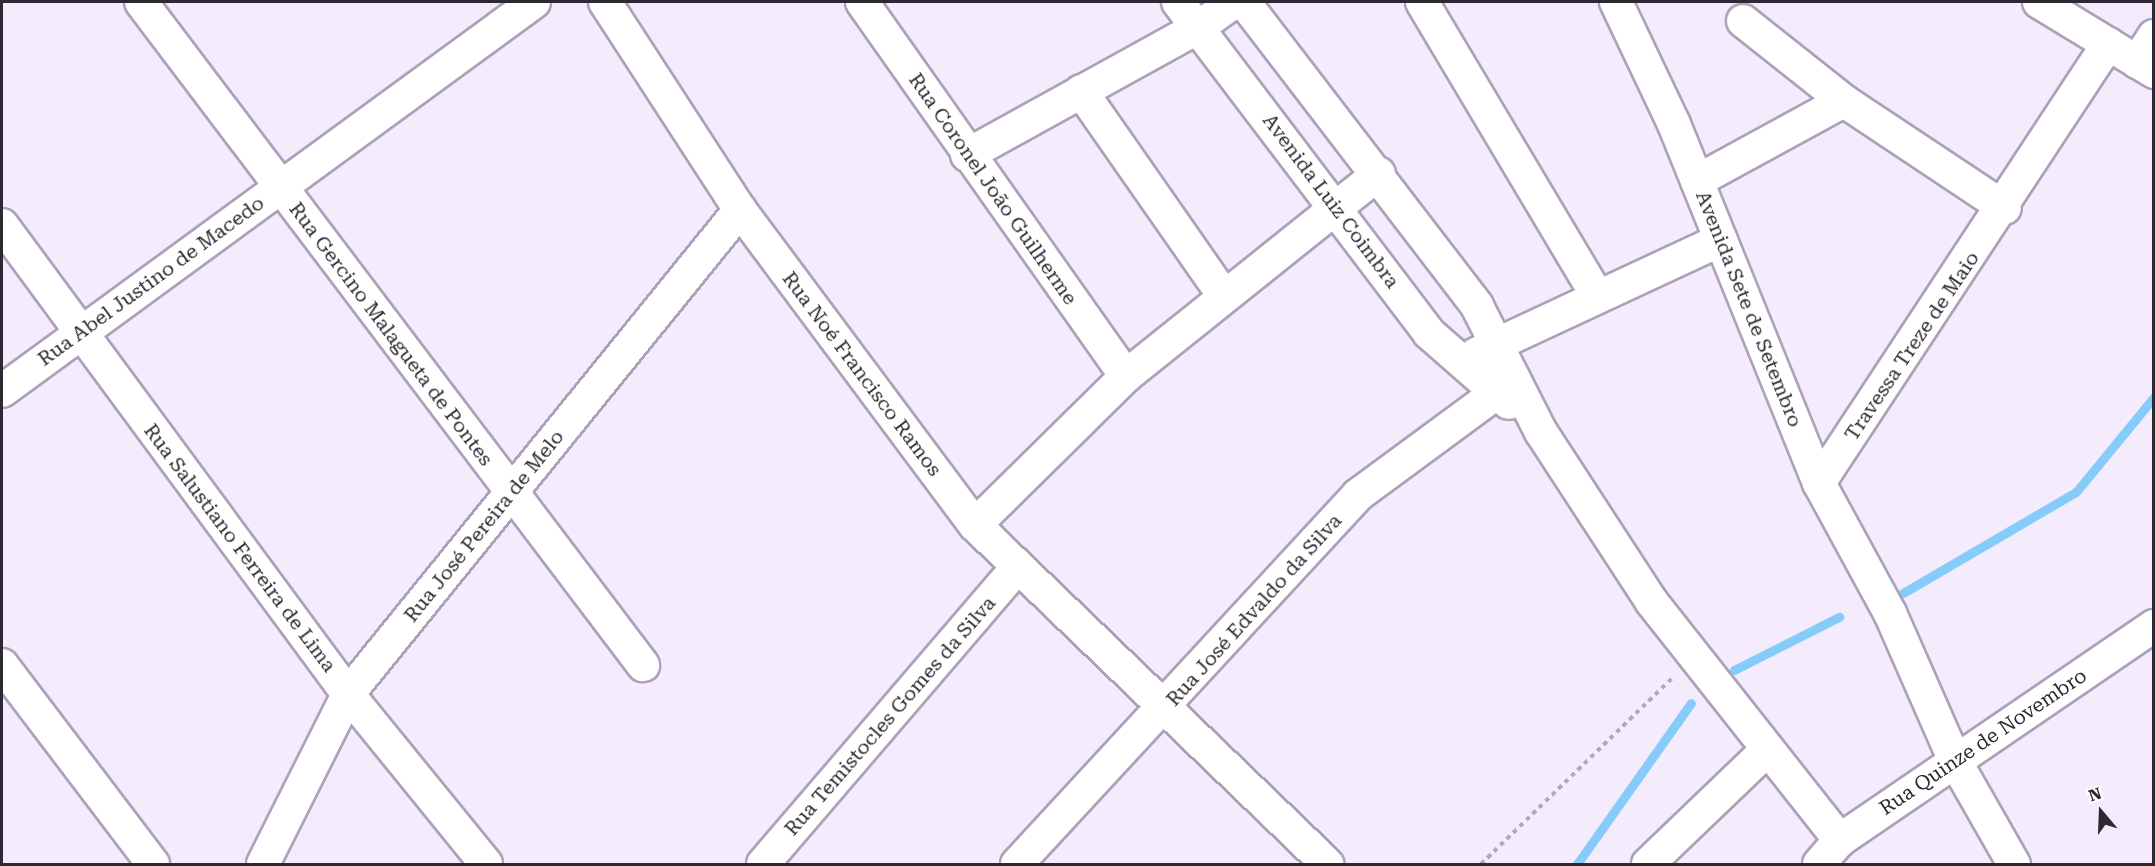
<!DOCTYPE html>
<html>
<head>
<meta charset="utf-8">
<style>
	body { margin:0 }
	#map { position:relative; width:2155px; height:866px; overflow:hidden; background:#f4ecfc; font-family:"Roboto Serif",serif }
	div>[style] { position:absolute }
	.stream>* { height:9px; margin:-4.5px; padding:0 4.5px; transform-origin:4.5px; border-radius:4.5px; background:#86ccfa }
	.path>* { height:4px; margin-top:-2px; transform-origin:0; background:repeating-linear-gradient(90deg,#b0a9b7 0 4.5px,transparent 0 9px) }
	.roads { filter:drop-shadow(2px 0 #ada1ba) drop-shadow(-2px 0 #ada1ba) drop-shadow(0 2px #ada1ba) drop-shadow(0 -2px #ada1ba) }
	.minor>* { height:32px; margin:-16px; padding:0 16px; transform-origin:16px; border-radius:16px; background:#fff }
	span { translate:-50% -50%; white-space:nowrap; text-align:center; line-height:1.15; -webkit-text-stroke:5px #fff; paint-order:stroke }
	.street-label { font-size:20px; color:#2d2932 }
	.frame { position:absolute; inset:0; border:3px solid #2d2932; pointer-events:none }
	.north { position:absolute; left:2071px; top:782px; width:60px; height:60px; -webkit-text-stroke:4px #fff; paint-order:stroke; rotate:341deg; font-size:16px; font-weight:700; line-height:24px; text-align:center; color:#2d2932 }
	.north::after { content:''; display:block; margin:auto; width:21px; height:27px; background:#2d2932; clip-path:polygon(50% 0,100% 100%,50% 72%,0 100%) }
</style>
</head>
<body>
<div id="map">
	<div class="stream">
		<div style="left:1903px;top:593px;width:200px;rotate:-30.3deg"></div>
		<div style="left:2076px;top:492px;width:123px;rotate:-50.6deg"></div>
		<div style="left:1734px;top:670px;width:118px;rotate:-26.8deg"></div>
		<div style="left:1577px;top:864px;width:197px;rotate:-54.7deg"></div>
	</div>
	<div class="path">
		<div style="left:1481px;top:864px;width:267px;rotate:-44.2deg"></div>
	</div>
	<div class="roads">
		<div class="minor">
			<div style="left:141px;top:2px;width:832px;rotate:52.87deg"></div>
			<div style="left:605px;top:2px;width:248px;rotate:57deg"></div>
			<div style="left:740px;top:210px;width:393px;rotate:53.3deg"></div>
			<div style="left:975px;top:525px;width:489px;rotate:43.9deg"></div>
			<div style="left:862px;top:2px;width:458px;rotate:54.8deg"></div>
			<div style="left:1178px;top:2px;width:415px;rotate:52.8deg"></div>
			<div style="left:1429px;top:333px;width:106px;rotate:41.2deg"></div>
			<div style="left:1244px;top:2px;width:383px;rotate:52.5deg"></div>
			<div style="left:1477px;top:306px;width:141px;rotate:63.1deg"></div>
			<div style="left:1541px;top:432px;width:202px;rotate:56.9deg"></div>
			<div style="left:1651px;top:601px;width:305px;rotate:51.7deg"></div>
			<div style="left:1422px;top:2px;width:342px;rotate:59.2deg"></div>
			<div style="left:1616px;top:2px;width:135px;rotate:64.6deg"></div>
			<div style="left:1674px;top:124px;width:387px;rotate:68deg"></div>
			<div style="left:1819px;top:483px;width:148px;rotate:61.4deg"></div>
			<div style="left:1890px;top:613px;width:159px;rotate:66.3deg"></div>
			<div style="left:1954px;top:759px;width:121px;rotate:60.3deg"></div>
			<div style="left:2039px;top:2px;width:135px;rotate:31.3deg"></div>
			<div style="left:1743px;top:21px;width:129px;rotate:38.4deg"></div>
			<div style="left:1844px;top:101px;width:193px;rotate:33.6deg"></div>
			<div style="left:2137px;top:62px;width:31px;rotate:-57deg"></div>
			<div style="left:1081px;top:91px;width:250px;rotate:55.1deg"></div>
			<div style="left:967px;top:155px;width:265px;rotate:-28.9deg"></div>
			<div style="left:1199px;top:27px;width:43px;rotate:-35.5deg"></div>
			<div style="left:1697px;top:181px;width:167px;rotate:-28.6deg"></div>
			<div style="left:2px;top:225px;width:583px;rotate:53.58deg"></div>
			<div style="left:348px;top:694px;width:219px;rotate:50.9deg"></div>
			<div style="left:1476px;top:354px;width:270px;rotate:-25deg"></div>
			<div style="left:2px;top:391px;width:659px;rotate:-36.17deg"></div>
			<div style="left:1819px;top:483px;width:526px;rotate:-56.64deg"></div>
			<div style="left:975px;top:525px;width:212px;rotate:-44.6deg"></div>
			<div style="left:1126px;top:376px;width:324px;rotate:-38.7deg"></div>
			<div style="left:2px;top:665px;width:250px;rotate:52.8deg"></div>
			<div style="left:263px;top:864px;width:190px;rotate:-63.4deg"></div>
			<div style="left:348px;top:694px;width:623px;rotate:-51deg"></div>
			<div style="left:763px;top:864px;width:390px;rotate:-49.4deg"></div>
			<div style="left:1017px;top:864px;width:502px;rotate:-47.26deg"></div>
			<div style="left:1358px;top:495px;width:194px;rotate:-36.4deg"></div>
			<div style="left:1648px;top:864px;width:166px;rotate:-43.8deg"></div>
			<div style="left:1819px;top:864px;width:32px;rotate:-49deg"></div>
			<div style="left:1840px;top:840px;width:380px;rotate:-34.3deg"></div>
		</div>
	</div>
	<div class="street-label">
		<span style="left:993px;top:189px;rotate:55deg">Rua Coronel João Guilherme</span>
		<span style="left:1331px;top:201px;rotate:53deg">Avenida Luiz Coimbra</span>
		<span style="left:151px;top:281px;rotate:-36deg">Rua Abel Justino de Macedo</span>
		<span style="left:1749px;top:309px;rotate:68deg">Avenida Sete de Setembro</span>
		<span style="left:391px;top:334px;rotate:53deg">Rua Gercino Malagueta de Pontes</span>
		<span style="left:1912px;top:346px;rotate:-56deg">Travessa Treze de Maio</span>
		<span style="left:862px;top:374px;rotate:53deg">Rua Noé Francisco Ramos</span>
		<span style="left:484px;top:526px;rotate:-51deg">Rua José Pereira de Melo</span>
		<span style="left:240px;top:548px;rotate:53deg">Rua Salustiano Ferreira de Lima</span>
		<span style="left:1254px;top:610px;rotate:-48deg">Rua José Edvaldo da Silva</span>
		<span style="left:890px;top:716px;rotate:-49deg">Rua Temistocles Gomes da Silva</span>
		<span style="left:1983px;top:742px;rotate:-34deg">Rua Quinze de Novembro</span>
	</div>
	<div class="frame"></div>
	<div class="north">N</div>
</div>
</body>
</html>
